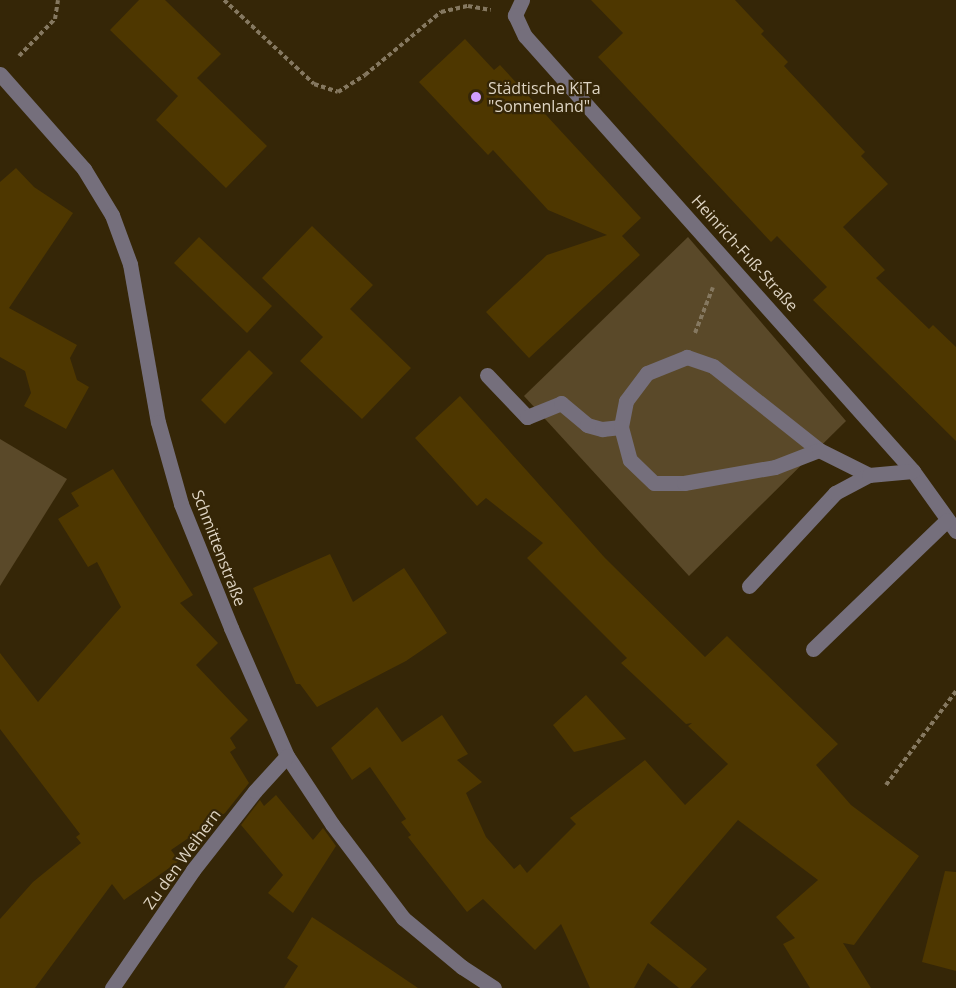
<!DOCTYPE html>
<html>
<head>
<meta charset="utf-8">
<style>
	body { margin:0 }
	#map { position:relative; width:956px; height:988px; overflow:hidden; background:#352607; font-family:"Open Sans",sans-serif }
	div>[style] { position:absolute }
	.green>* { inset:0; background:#5a4929 }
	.building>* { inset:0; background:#4e3700 }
	.path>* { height:4px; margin-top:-2px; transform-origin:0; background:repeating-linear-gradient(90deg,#857860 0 4.5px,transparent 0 7.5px) }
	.minor>* { height:15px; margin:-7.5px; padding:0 7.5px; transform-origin:7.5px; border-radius:7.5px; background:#756f7c }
	.dots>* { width:16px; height:16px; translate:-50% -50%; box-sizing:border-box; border:3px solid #352607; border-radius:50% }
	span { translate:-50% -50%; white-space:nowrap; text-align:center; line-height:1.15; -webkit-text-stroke:4.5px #352607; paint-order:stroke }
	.poi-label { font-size:16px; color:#ded4c3 }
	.left { translate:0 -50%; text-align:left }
	.street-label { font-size:16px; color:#ded4c3 }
</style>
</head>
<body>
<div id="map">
	<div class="green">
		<div style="clip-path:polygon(688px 237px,846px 421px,689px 576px,524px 396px)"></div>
		<div style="clip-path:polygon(0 439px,67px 479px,0 586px)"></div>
	</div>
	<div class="building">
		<div style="clip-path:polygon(139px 0,165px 0,221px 54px,197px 78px,267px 146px,226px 188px,156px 120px,178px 96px,110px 30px)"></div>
		<div style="clip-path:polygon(591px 0,735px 0,764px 31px,761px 34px,788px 62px,784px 66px,865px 152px,861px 156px,888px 184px,843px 227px,885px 270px,876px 278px,929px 329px,933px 325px,956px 347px,956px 441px,813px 300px,827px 287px,777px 236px,771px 242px,598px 57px,623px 33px)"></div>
		<div style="clip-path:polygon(465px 39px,494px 70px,500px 65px,641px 218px,622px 236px,640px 255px,529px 358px,486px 312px,547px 255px,607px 235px,548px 210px,493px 150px,488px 155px,419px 82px)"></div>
		<div style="clip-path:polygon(16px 168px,34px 187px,73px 213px,9px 308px,77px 345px,70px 358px,77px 380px,89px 387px,66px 429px,24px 406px,31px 393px,25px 371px,0 357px,0 182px)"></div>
		<div style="clip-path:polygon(312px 226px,373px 285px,350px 309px,411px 368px,362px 419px,300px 361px,323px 337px,262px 278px)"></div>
		<div style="clip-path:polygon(199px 237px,272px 306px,247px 333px,174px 263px)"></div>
		<div style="clip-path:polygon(249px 350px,273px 373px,225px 424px,201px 400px)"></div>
		<div style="clip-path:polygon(460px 396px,605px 558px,705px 657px,727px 636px,838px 744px,816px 765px,851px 805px,919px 856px,854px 945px,843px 943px,871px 988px,810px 988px,783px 944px,795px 938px,776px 917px,818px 880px,738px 820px,650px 923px,707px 969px,690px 988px,679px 988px,648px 963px,634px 988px,590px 988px,561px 924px,535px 950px,483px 899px,467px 912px,408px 837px,411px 835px,401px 822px,406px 819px,370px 767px,352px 780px,331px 748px,377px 707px,402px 742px,442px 715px,468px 754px,457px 760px,482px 782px,466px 793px,486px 837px,514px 869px,520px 864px,527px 873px,576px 824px,570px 818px,645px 760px,685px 805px,728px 764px,688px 726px,692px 723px,686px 724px,621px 663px,627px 658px,527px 558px,543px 543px,486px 498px,477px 506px,415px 438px)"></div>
		<div style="clip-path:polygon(113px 469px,193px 595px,180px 603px,218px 643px,196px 665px,248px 720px,230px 738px,236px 748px,230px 752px,249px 783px,225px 813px,171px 850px,179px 861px,124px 900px,112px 884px,35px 988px,0 988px,0 919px,33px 882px,81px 843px,76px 837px,80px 834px,0 729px,0 653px,38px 702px,121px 607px,97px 562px,88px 567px,58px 519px,79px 506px,71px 493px)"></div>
		<div style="clip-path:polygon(330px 554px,353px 602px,404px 568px,447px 633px,406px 661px,317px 707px,300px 684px,296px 684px,253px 588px)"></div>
		<div style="clip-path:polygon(586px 695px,626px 739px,574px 752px,553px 725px)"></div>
		<div style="clip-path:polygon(276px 795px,313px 840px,323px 828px,336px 846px,293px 913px,268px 893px,283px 875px,241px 825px,260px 800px,264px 806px)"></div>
		<div style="clip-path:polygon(945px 871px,956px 872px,956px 971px,922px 962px)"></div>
		<div style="clip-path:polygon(312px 917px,347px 940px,418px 988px,284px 988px,298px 966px,287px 958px)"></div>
	</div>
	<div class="path">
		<div style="left:224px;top:0;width:123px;rotate:43deg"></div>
		<div style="left:314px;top:84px;width:25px;rotate:18deg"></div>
		<div style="left:338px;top:92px;width:32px;rotate:-32deg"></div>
		<div style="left:365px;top:75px;width:99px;rotate:-39.7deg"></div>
		<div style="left:441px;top:12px;width:28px;rotate:-13deg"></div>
		<div style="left:468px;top:6px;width:23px;rotate:10deg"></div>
		<div style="left:19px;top:56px;width:52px;rotate:-45.8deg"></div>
		<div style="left:55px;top:19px;width:19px;rotate:-81deg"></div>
		<div style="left:695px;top:333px;width:49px;rotate:-68.6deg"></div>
		<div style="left:886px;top:785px;width:117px;rotate:-53.3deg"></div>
	</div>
	<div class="minor">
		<div style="left:522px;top:0;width:17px;rotate:115deg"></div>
		<div style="left:515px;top:15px;width:23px;rotate:65deg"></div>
		<div style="left:525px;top:36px;width:583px;rotate:48.27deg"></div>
		<div style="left:913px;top:471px;width:74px;rotate:54.4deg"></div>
		<div style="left:0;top:74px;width:127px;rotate:48.5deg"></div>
		<div style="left:84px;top:169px;width:54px;rotate:58.7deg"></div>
		<div style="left:112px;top:215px;width:52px;rotate:69.8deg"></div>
		<div style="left:130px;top:264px;width:160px;rotate:80deg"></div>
		<div style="left:158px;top:422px;width:85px;rotate:74.3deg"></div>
		<div style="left:181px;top:504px;width:134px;rotate:68deg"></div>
		<div style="left:231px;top:628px;width:140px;rotate:66.4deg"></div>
		<div style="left:287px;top:756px;width:82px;rotate:56.5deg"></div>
		<div style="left:332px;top:824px;width:118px;rotate:52.9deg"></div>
		<div style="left:403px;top:918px;width:77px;rotate:39.7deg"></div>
		<div style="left:462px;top:967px;width:38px;rotate:33deg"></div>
		<div style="left:487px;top:375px;width:58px;rotate:46.4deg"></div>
		<div style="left:527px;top:417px;width:37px;rotate:-22deg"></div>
		<div style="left:561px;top:403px;width:34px;rotate:40deg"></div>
		<div style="left:587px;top:425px;width:16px;rotate:15deg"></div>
		<div style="left:602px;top:429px;width:19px;rotate:-6deg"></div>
		<div style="left:819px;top:450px;width:135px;rotate:-141.6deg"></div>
		<div style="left:713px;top:366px;width:28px;rotate:-161deg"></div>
		<div style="left:687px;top:357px;width:43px;rotate:158.2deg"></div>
		<div style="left:647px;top:373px;width:35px;rotate:127deg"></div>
		<div style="left:626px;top:401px;width:26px;rotate:101deg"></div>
		<div style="left:621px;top:427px;width:34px;rotate:75deg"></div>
		<div style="left:630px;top:460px;width:33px;rotate:44deg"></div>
		<div style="left:654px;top:483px;width:30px"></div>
		<div style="left:684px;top:483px;width:92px;rotate:-10deg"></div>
		<div style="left:775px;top:467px;width:47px;rotate:-21.1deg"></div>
		<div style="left:819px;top:450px;width:56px;rotate:26.6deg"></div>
		<div style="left:749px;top:586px;width:127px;rotate:-47.2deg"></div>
		<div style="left:835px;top:493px;width:38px;rotate:-28deg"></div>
		<div style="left:869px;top:475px;width:44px;rotate:-5.2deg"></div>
		<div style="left:813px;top:649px;width:186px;rotate:-43.9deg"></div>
		<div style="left:112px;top:988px;width:143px;rotate:-55.5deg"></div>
		<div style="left:193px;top:870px;width:100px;rotate:-51.9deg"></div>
		<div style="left:255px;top:791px;width:47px;rotate:-47.6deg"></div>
	</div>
	<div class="dots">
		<div style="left:476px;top:97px;background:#d09dfe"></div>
	</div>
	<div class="poi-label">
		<span class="left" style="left:488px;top:97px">Städtische KiTa<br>"Sonnenland"</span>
	</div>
	<div class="street-label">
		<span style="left:745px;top:253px;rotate:48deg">Heinrich-Fuß-Straße</span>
		<span style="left:219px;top:548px;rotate:69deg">Schmittenstraße</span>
		<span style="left:182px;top:859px;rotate:-54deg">Zu den Weihern</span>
	</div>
</div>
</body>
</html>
